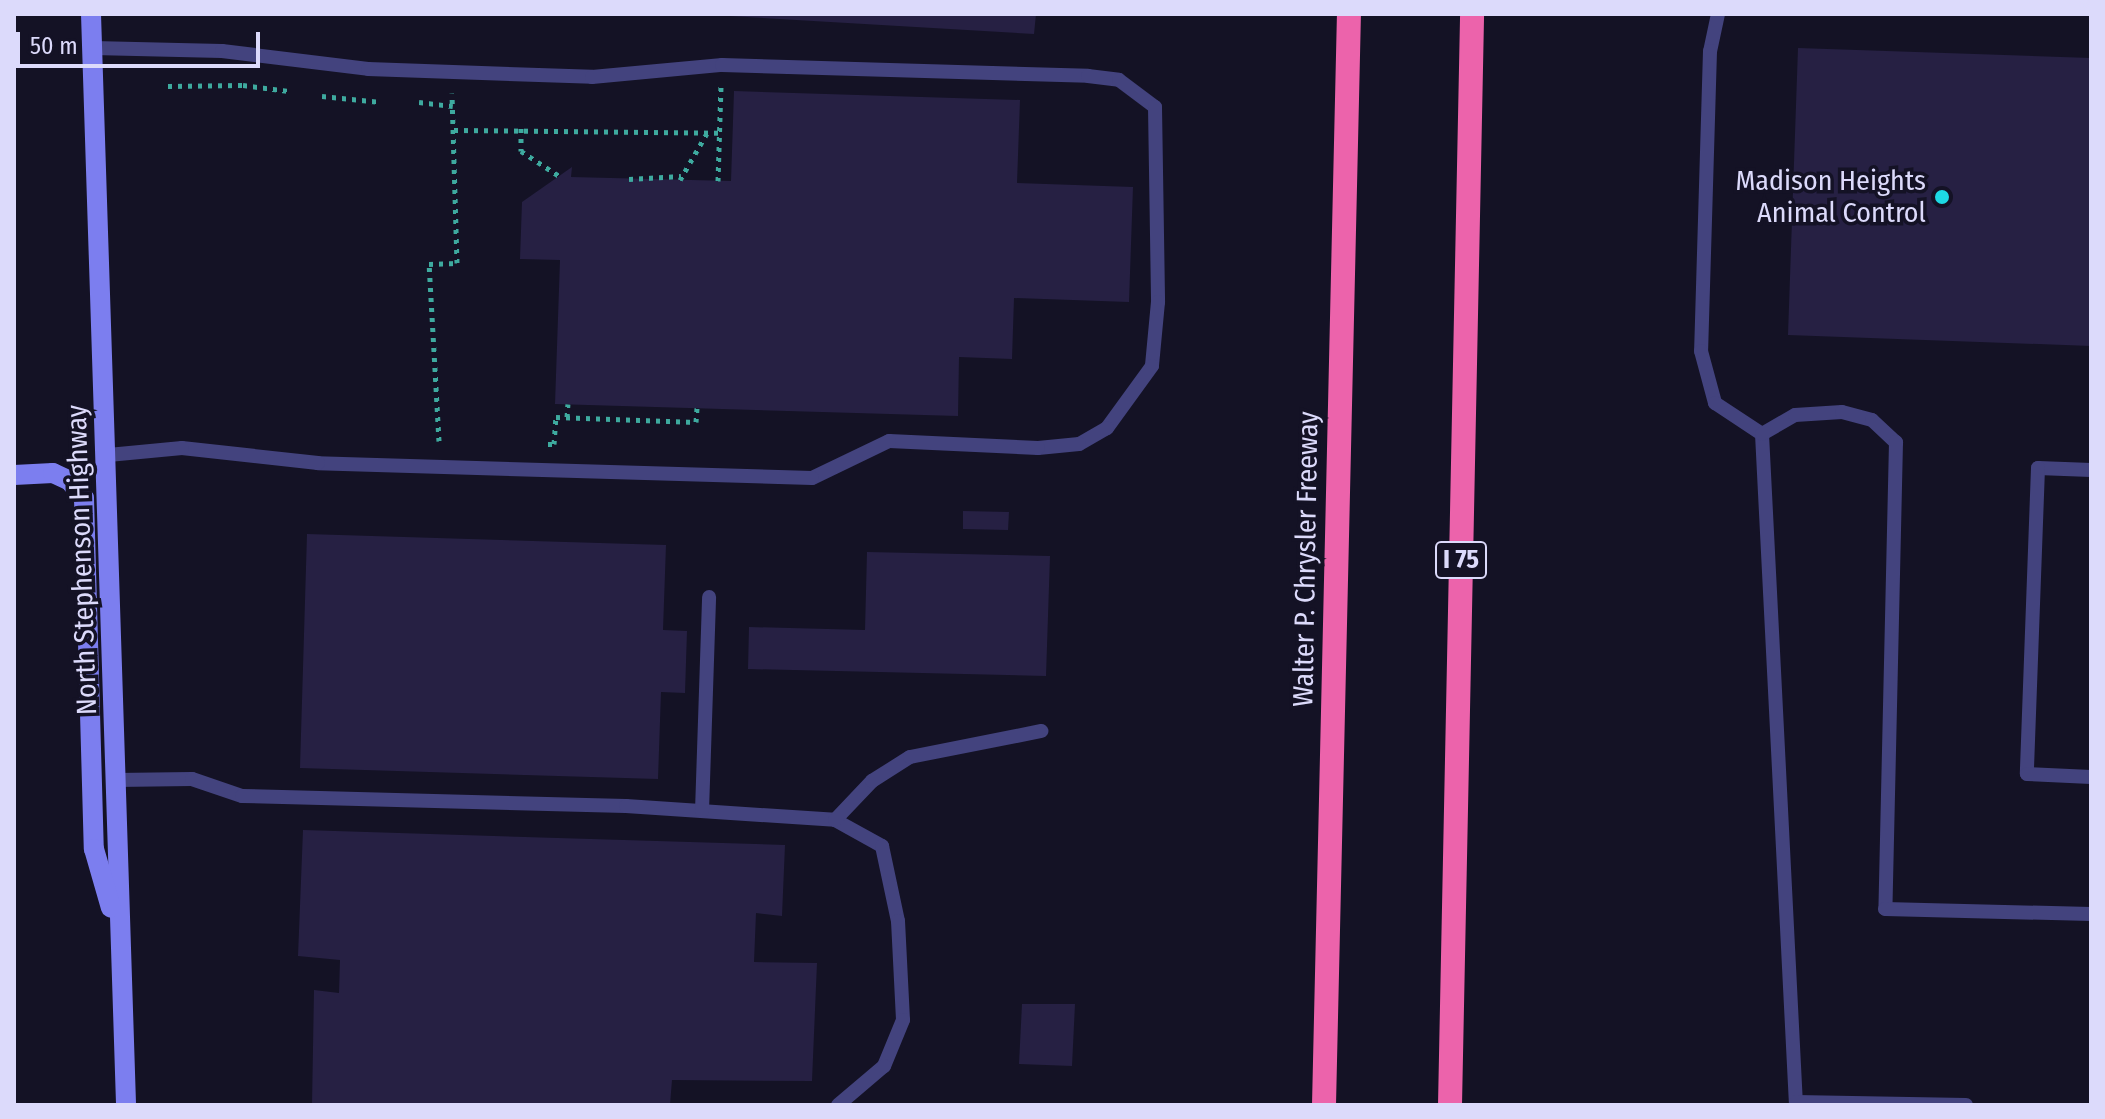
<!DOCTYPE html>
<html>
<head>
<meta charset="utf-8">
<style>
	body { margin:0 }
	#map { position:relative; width:2105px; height:1119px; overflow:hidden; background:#141225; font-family:"Fira Sans Condensed",sans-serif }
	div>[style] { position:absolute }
	.building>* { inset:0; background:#262043 }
	.path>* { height:5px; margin-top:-2.5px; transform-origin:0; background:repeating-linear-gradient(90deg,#3eaa9f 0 4px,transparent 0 10px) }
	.lane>* { height:14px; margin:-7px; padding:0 7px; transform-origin:7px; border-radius:7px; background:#43437e }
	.secondary>* { height:20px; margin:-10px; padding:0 10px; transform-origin:10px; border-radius:10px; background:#7c7eef }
	.highway>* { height:24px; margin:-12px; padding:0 12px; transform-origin:12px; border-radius:12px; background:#ec63ab }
	.dots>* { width:22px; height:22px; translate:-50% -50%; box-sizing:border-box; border:4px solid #141225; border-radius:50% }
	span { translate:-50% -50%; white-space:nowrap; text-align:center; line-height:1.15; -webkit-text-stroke:7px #141225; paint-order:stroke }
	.shield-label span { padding:2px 6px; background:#141225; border:2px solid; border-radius:6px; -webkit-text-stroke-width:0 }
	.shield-label { font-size:26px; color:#dcdafb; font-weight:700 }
	.poi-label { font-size:28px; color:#dcdafb }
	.right { translate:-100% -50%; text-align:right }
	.street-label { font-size:28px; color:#dcdafb }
	.frame { position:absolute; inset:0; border:16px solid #dcdafb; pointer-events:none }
	.scale { position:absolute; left:16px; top:32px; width:244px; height:36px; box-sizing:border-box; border:4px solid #dcdafb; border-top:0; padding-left:10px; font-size:24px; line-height:28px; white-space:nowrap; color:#dcdafb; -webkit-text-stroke:6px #141225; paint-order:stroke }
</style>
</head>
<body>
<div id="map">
	<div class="building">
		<div style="clip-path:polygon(696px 14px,1036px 14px,1034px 34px)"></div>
		<div style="clip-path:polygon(1798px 48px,2091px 58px,2091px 346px,1788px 335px)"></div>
		<div style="clip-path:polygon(734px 91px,1020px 100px,1017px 183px,1133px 187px,1129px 302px,1014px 298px,1012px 359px,959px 357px,958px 416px,555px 404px,560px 260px,520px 259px,522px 202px,572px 167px,571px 177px,731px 181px)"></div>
		<div style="clip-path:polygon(963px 511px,1009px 512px,1008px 530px,963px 529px)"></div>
		<div style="clip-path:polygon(307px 534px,666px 545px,663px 630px,687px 631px,685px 693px,661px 692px,658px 779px,300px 768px)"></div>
		<div style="clip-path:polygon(867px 552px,1050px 556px,1046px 676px,748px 669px,749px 627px,865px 630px)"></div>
		<div style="clip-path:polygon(303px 830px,785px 845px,782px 916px,756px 913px,754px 962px,817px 963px,812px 1081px,672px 1080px,670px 1105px,312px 1105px,314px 990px,339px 993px,340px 960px,298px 956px)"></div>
		<div style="clip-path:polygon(1022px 1004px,1075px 1004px,1072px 1066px,1019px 1064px)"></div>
	</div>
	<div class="path">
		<div style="left:168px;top:86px;width:75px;rotate:-0.8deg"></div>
		<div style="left:243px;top:85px;width:46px;rotate:7.4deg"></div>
		<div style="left:322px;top:96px;width:59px;rotate:5.8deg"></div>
		<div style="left:419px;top:102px;width:34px;rotate:7deg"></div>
		<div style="left:521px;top:128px;width:23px;rotate:90deg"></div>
		<div style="left:521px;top:151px;width:45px;rotate:33.3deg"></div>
		<div style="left:454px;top:130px;width:266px;rotate:0.6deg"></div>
		<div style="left:629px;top:179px;width:52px;rotate:-3.3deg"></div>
		<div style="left:680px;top:180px;width:54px;rotate:-60.1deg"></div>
		<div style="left:718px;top:181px;width:95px;rotate:-88.2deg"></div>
		<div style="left:567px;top:417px;width:13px;rotate:-86deg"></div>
		<div style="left:439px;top:441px;width:177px;rotate:-93.2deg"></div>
		<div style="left:429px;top:264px;width:28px;rotate:-2deg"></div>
		<div style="left:457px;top:263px;width:170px;rotate:-91.7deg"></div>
		<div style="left:548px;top:444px;width:6px"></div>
		<div style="left:554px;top:444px;width:27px;rotate:-86deg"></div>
		<div style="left:556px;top:417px;width:140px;rotate:2deg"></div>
		<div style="left:696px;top:422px;width:14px;rotate:-86deg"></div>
	</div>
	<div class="lane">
		<div style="left:1718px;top:14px;width:38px;rotate:102deg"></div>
		<div style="left:1710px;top:51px;width:300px;rotate:91.7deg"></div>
		<div style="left:1701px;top:351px;width:54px;rotate:74.9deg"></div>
		<div style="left:1715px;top:403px;width:56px;rotate:33.4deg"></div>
		<div style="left:1762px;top:434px;width:672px;rotate:87.1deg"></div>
		<div style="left:93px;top:48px;width:129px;rotate:1.3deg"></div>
		<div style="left:222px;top:51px;width:147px;rotate:7deg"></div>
		<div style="left:368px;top:69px;width:224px;rotate:2deg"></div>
		<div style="left:592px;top:77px;width:131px;rotate:-5.3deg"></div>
		<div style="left:722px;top:65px;width:366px;rotate:1.7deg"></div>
		<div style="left:1088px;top:76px;width:31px;rotate:7deg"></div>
		<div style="left:1119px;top:80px;width:45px;rotate:36.9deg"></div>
		<div style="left:1155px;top:107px;width:195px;rotate:89.1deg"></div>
		<div style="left:1158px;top:302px;width:64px;rotate:95.4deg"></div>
		<div style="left:1152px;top:366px;width:77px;rotate:126deg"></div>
		<div style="left:1107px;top:428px;width:32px;rotate:150deg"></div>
		<div style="left:1079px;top:444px;width:41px;rotate:174.4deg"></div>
		<div style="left:1038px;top:448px;width:149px;rotate:-177.3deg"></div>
		<div style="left:889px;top:441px;width:85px;rotate:154.3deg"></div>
		<div style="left:812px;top:478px;width:494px;rotate:-178.3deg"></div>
		<div style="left:318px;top:463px;width:137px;rotate:-173.7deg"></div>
		<div style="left:182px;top:448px;width:74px;rotate:174.6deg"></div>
		<div style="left:1762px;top:434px;width:38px;rotate:-30deg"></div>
		<div style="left:1795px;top:415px;width:47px;rotate:-3.7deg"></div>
		<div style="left:1842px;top:412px;width:31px;rotate:15deg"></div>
		<div style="left:1872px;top:420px;width:33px;rotate:43deg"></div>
		<div style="left:1896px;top:442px;width:467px;rotate:91.3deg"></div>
		<div style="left:1885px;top:909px;width:206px;rotate:1.4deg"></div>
		<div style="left:2091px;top:470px;width:53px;rotate:-177.8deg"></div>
		<div style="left:2038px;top:468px;width:306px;rotate:92.1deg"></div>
		<div style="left:2027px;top:774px;width:64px;rotate:2.7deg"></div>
		<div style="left:116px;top:780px;width:76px;rotate:-0.8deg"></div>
		<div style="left:192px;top:779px;width:53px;rotate:18.8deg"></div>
		<div style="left:242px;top:796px;width:384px;rotate:1.5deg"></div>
		<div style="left:626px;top:806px;width:209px;rotate:3.8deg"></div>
		<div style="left:835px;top:820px;width:54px;rotate:29deg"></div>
		<div style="left:882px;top:846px;width:77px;rotate:78deg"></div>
		<div style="left:898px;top:921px;width:99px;rotate:87.1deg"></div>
		<div style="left:903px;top:1020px;width:50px;rotate:112.4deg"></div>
		<div style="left:884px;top:1066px;width:60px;rotate:139.7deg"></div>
		<div style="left:702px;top:811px;width:214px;rotate:-88.1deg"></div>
		<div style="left:835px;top:820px;width:54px;rotate:-46.5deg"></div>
		<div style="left:872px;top:781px;width:45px;rotate:-32.3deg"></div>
		<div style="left:910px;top:757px;width:134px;rotate:-11.2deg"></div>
		<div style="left:1796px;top:1102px;width:170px;rotate:1deg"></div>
	</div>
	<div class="secondary">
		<div style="left:91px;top:14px;width:1092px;rotate:88.16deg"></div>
		<div style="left:14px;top:475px;width:39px;rotate:-3deg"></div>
		<div style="left:53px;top:473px;width:19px;rotate:25deg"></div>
		<div style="left:70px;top:481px;width:22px;rotate:51deg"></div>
		<div style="left:84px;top:498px;width:351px;rotate:88.4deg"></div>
		<div style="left:94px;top:849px;width:61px;rotate:73.9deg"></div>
	</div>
	<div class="highway">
		<div style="left:1324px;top:1105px;width:1091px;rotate:-88.69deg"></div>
		<div style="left:1450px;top:1105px;width:1091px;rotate:-88.84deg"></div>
	</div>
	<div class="dots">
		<div style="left:1942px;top:197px;background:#1dd9e4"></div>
	</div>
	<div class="shield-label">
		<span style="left:1461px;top:560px">I 75</span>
	</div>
	<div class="poi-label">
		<span class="right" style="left:1926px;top:197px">Madison Heights<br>Animal Control</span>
	</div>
	<div class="street-label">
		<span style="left:1306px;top:559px;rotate:-89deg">Walter P. Chrysler Freeway</span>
		<span style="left:82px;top:560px;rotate:-92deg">North Stephenson Highway</span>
	</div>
	<div class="frame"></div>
	<div class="scale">50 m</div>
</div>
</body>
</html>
